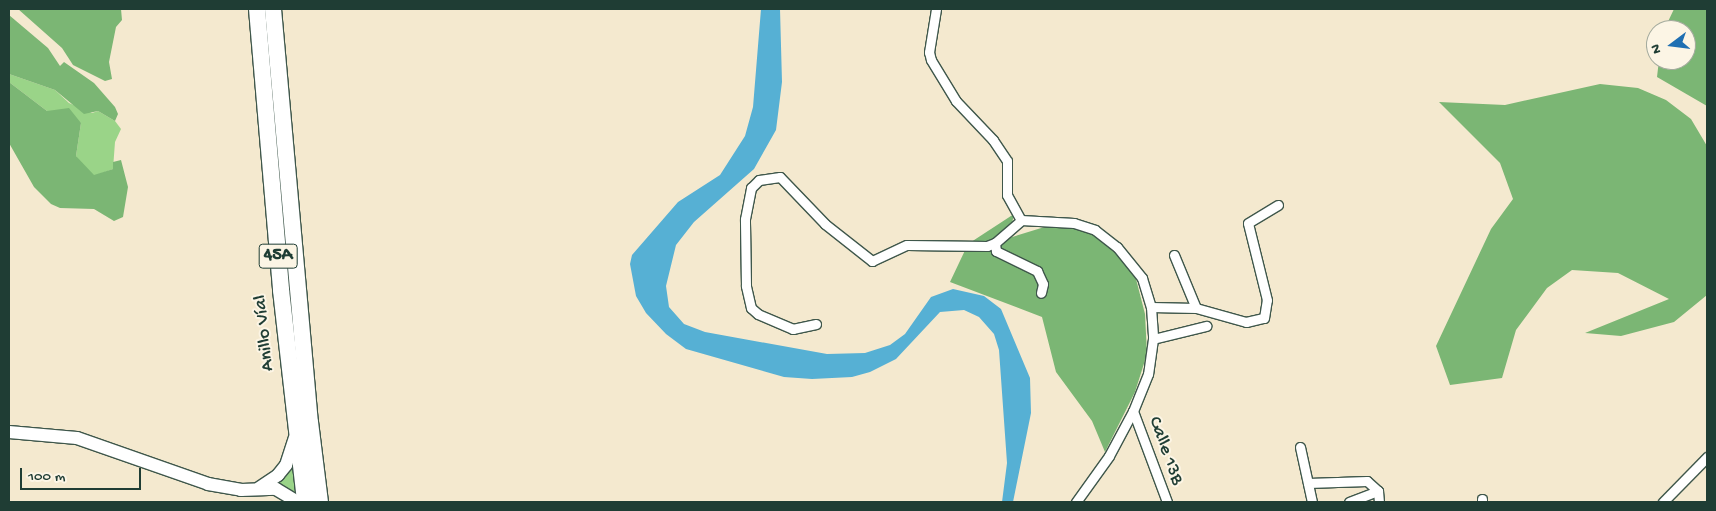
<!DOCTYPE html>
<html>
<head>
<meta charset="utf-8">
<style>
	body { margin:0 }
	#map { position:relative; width:1716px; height:511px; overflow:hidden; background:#f4e9cf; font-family:"Gochi Hand",sans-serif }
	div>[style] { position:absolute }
	.green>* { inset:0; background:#9ad488 }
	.forest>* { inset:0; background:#7bb674 }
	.water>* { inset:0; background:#56b0d4 }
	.roads { filter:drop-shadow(1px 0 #3f574b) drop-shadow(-1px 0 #3f574b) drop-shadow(0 1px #3f574b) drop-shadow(0 -1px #3f574b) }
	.street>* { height:9px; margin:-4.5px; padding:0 4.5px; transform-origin:4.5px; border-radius:4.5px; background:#fff }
	.secondary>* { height:12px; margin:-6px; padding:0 6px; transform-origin:6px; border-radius:6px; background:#fff }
	.highway>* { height:16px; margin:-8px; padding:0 8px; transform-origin:8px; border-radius:8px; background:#fff }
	span { translate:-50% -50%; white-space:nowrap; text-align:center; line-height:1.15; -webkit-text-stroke:4px #fcf5e5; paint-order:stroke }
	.shield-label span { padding:1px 4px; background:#fcf5e5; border:1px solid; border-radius:4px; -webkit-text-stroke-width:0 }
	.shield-label { font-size:18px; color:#1f3d34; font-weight:700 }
	.street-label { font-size:19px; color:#1f3d34 }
	.frame { position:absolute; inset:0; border:10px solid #1f3d34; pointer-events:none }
	.north { position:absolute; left:1646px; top:20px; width:50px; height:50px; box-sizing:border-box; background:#fcf5e5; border:1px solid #a4ab9e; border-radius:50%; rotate:255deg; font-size:14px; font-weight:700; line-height:20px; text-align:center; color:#1f3d34 }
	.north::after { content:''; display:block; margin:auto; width:18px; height:22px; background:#1f6fb2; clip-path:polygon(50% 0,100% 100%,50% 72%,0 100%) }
	.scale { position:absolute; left:20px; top:468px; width:121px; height:22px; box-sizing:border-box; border:2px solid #1f3d34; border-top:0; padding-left:6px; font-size:15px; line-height:18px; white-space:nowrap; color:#1f3d34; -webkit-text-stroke:4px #fcf5e5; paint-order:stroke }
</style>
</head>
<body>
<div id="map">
	<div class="green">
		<div style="clip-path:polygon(9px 74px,55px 90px,69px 103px,92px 113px,98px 111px,115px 121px,121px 129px,115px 142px,113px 169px,94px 176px,81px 165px,76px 156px,81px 123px,47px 111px,9px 82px)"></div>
		<div style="clip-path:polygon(295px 449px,300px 501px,291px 490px,273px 485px)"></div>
	</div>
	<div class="forest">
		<div style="clip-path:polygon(18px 9px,121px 9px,122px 20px,116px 27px,109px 62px,112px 79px,105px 81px,73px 65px,62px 48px)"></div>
		<div style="clip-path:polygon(1674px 9px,1707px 9px,1707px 106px,1657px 77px,1659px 60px,1686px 60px,1686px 30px,1664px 30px)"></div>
		<div style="clip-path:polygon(9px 15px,48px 48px,60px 66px,64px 62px,94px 83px,115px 107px,118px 114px,115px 121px,98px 111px,84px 114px,55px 90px,9px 74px)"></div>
		<div style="clip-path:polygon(9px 82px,47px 111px,69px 108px,81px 123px,76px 156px,94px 175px,113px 169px,113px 162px,121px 160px,128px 187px,123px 217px,114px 221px,94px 209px,60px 208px,51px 204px,34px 187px,9px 143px)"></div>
		<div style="clip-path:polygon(1600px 84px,1638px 88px,1666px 100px,1691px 119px,1707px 146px,1707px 295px,1674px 322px,1621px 336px,1585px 333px,1669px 299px,1618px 273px,1572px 270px,1547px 288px,1516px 330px,1502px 378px,1450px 385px,1436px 346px,1491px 229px,1513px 199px,1500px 163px,1439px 102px,1505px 105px)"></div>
		<div style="clip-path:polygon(1014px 214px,1009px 238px,1051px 225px,1076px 229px,1096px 236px,1118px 254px,1136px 279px,1145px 314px,1147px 354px,1135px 392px,1105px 452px,1092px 421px,1056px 372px,1042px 317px,950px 282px,968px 244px)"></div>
	</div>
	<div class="water">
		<div style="clip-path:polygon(761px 9px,780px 9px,782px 82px,776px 130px,754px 169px,694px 222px,676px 245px,666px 286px,669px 307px,684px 324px,705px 332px,827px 354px,865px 353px,890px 345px,905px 334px,931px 297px,953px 289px,984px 296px,1001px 309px,1030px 378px,1031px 413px,1013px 502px,1002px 502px,1007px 463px,999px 350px,994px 334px,979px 317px,964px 310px,940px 312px,896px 359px,870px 372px,852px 377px,812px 379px,784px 377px,686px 349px,666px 334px,646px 313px,636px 296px,630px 264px,632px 255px,678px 202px,720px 175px,745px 136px,753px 107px)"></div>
	</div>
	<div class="roads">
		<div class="street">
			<div style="left:936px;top:9px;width:44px;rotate:99.2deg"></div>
			<div style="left:929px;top:52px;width:8px;rotate:76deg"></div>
			<div style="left:931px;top:60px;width:48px;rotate:58.6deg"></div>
			<div style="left:956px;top:101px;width:54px;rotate:46.5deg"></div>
			<div style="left:993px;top:140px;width:25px;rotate:56deg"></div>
			<div style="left:1007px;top:161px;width:34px;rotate:90deg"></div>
			<div style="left:1007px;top:195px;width:29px;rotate:61deg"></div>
			<div style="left:995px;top:243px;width:8px;rotate:83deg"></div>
			<div style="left:996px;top:251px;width:46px;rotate:26deg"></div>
			<div style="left:1037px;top:271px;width:14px;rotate:65deg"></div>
			<div style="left:1043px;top:284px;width:9px;rotate:103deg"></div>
			<div style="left:1174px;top:255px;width:57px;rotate:67.5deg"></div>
			<div style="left:1151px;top:307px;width:45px;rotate:1.3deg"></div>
			<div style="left:1196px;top:308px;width:52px;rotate:15.6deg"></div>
			<div style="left:1246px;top:322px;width:18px;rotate:-13deg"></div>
			<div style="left:1264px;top:318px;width:18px;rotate:-81deg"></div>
			<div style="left:1267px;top:300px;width:79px;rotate:-103.9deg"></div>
			<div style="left:1248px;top:223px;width:35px;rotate:-31deg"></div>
			<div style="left:816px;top:324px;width:24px;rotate:168deg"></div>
			<div style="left:793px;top:329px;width:38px;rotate:-157deg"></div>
			<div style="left:758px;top:314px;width:9px;rotate:-139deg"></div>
			<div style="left:751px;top:308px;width:23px;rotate:-103deg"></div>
			<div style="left:746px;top:286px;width:67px;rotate:-90.9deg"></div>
			<div style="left:745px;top:219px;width:32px;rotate:-79deg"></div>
			<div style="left:751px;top:188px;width:11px;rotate:-45deg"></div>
			<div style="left:759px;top:180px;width:21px;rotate:-8deg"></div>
			<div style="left:780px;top:177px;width:65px;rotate:46.2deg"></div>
			<div style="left:825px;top:224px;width:60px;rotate:38.2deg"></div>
			<div style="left:872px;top:261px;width:38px;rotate:-25deg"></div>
			<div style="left:907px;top:245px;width:80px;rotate:0.7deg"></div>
			<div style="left:987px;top:246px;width:9px;rotate:-21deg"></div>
			<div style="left:995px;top:243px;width:35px;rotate:-41deg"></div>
			<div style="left:1021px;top:220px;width:53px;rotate:3.2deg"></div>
			<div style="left:1074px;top:223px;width:22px;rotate:18deg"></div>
			<div style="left:1095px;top:230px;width:28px;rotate:38deg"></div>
			<div style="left:1117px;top:247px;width:40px;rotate:51deg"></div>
			<div style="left:1142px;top:278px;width:30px;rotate:73deg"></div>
			<div style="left:1151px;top:307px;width:32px;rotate:86deg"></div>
			<div style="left:1153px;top:339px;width:35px;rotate:98deg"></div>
			<div style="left:1148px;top:374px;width:40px;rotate:112deg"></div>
			<div style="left:1133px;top:411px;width:51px;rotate:118.1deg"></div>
			<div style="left:1109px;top:456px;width:57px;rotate:125.7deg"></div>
			<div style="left:1153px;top:339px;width:55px;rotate:-13.8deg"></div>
			<div style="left:1133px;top:411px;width:97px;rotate:69.5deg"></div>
			<div style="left:1300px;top:447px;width:56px;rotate:77.7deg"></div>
			<div style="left:1308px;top:483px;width:59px;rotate:-1.9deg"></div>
			<div style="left:1367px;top:481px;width:15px;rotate:42deg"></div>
			<div style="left:1378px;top:491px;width:11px;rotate:85deg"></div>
			<div style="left:1349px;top:502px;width:31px;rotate:-21deg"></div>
			<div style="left:1482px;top:502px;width:3px;rotate:-90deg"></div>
			<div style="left:1663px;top:502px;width:63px;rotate:-45.6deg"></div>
		</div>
		<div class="secondary">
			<div style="left:9px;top:432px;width:68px;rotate:5deg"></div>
			<div style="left:77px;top:438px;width:139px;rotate:19.3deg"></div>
			<div style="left:208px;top:484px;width:34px;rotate:10deg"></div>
			<div style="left:241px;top:490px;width:35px;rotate:-2deg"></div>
			<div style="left:276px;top:489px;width:26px;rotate:31deg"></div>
			<div style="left:259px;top:488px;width:23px;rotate:-34deg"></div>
			<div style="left:278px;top:475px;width:13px;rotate:-51deg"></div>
			<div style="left:286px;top:465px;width:28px;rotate:-72deg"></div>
		</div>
		<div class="highway">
			<div style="left:257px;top:9px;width:282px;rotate:85.1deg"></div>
			<div style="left:281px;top:290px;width:213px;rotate:83.5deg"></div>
			<div style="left:273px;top:9px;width:415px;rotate:84.9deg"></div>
			<div style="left:310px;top:422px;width:81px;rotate:82.9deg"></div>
		</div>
	</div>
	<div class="shield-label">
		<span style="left:278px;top:256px">45A</span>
	</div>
	<div class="street-label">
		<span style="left:265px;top:333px;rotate:-96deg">Anillo Víal</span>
		<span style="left:1165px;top:451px;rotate:70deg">Calle 13B</span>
	</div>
	<div class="frame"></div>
	<div class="north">N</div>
	<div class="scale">100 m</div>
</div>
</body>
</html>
